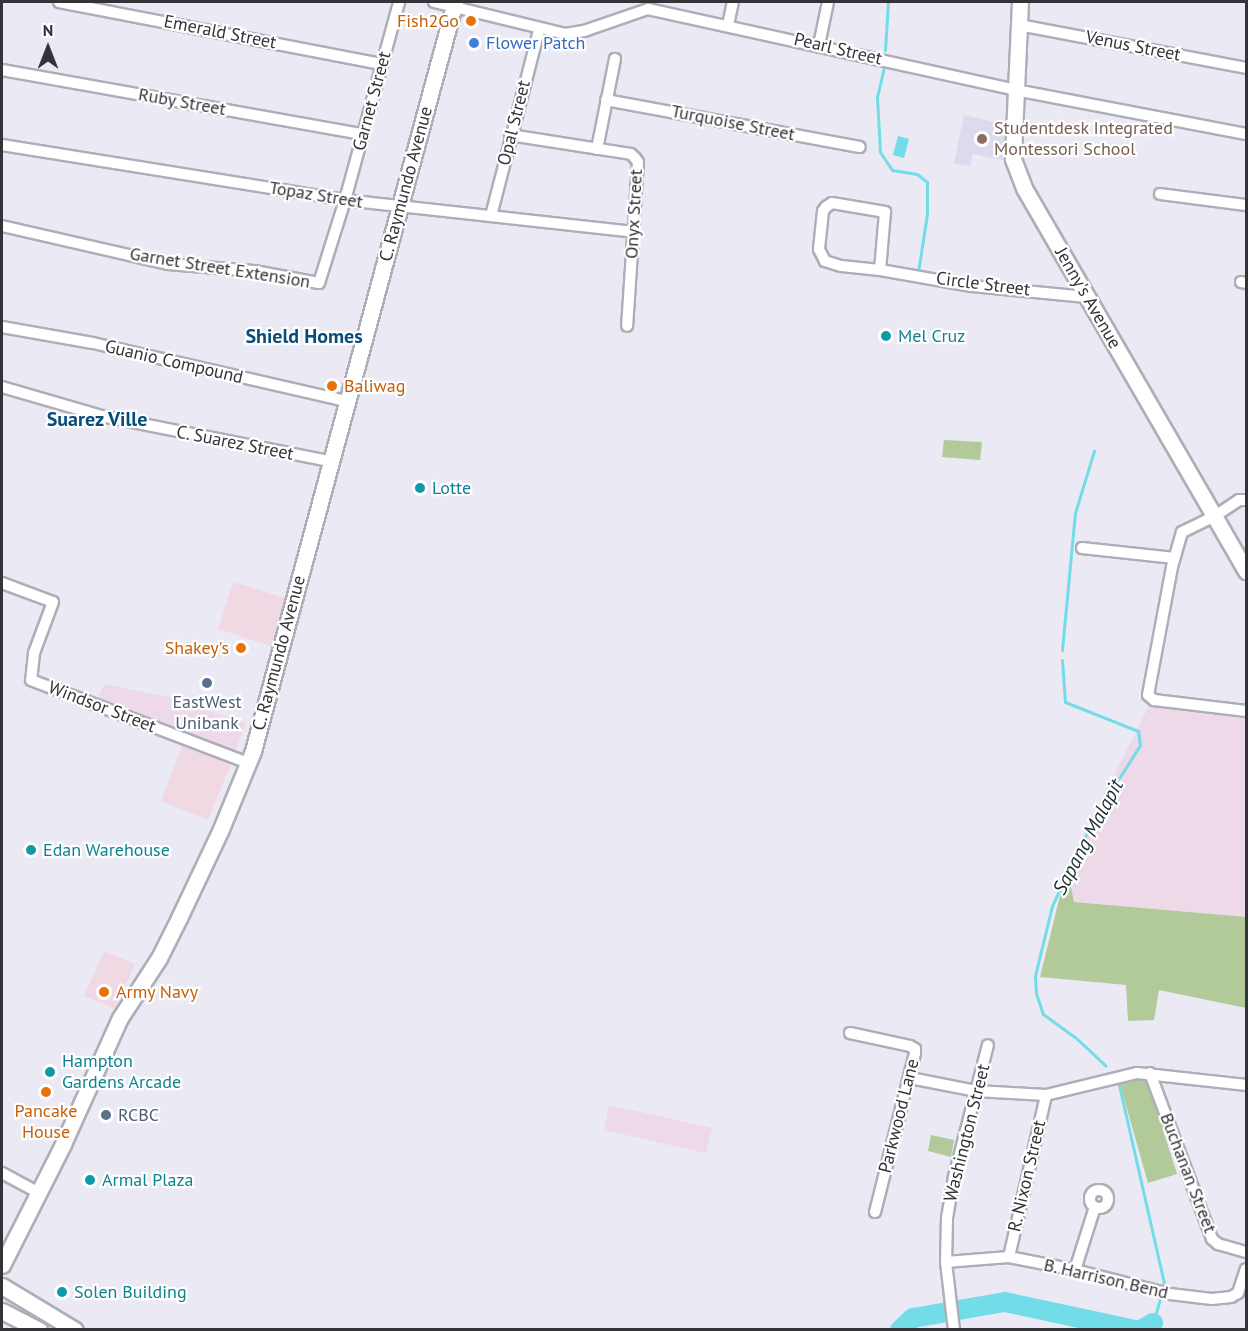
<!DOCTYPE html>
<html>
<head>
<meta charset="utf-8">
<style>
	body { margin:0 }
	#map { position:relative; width:1248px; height:1331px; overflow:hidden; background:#eae9f4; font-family:"PT Sans",sans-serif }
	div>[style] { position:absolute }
	.commercial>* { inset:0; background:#f1d9e3 }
	.industrial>* { inset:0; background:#eed9e9 }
	.built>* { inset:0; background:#dcdbee }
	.green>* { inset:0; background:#b2c99a }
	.water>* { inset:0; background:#72dde8 }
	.stream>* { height:3px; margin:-1.5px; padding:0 1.5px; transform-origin:1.5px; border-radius:1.5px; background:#72dde8 }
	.river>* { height:20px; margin:-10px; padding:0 10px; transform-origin:10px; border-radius:10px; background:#72dde8 }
	.roads { filter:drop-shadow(2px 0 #aeaeb9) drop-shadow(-2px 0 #aeaeb9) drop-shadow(0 2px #aeaeb9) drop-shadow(0 -2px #aeaeb9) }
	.street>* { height:10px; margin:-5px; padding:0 5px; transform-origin:5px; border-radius:5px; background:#fff }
	.street>.ring { margin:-5px; padding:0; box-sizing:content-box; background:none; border:10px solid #fff; border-radius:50% }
	.secondary>* { height:15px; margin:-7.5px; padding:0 7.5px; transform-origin:7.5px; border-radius:7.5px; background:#fff }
	.dots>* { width:16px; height:16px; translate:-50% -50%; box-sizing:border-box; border:3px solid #fff; border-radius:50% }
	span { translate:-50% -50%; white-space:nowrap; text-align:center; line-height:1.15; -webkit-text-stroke:4.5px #fff; paint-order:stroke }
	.food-label { font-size:18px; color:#c56008 }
	.right { translate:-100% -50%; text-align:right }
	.left { translate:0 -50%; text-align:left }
	.street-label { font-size:18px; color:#343438 }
	.shop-label { font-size:18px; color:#366cbe }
	.education-label { font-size:18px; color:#785e54 }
	.culture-label { font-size:18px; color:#0d838f }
	.service-label { font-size:18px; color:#4e5e75 }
	.neighbourhood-label { font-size:20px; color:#084c7b; font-weight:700 }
	.water-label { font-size:20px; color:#192d2f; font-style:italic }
	.frame { position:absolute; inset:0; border:3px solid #343438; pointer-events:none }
	.north { position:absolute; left:18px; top:18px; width:60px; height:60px; -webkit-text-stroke:4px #fff; paint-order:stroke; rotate:0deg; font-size:16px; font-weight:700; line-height:24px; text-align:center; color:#343438 }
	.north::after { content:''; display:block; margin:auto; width:21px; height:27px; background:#343438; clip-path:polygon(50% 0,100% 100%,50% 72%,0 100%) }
</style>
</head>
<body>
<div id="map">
	<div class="commercial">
		<div style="clip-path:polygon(233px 582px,285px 598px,271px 646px,218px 629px)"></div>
		<div style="clip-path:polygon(184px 742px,232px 761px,208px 820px,161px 801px)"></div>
		<div style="clip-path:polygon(104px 951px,135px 964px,115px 1009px,84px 996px)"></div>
	</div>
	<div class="industrial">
		<div style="clip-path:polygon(104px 684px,168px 697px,246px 723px,235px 752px,98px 699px)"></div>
		<div style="clip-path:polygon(1151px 702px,1246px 713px,1246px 917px,1074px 902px,1067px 867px)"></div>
		<div style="clip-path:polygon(609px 1105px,712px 1128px,706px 1153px,604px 1130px)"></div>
	</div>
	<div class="built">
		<div style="clip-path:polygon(964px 115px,1003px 124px,1007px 161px,973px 154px,970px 166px,954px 163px)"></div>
	</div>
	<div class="green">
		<div style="clip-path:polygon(944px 440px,982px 442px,980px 460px,942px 457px)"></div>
		<div style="clip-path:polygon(1067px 867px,1074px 902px,1246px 917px,1246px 1008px,1159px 990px,1154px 1020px,1128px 1021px,1126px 985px,1040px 977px)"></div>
		<div style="clip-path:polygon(1146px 1076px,1177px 1174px,1148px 1183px,1120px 1084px)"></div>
		<div style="clip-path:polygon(931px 1135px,954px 1140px,951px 1157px,928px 1151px)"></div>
	</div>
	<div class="water">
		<div style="clip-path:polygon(898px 136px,909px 139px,904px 158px,893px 155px)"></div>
	</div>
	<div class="stream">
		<div style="left:885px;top:50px;width:48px;rotate:-86.4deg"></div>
		<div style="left:884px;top:67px;width:31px;rotate:103deg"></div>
		<div style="left:877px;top:97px;width:55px;rotate:86.9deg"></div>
		<div style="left:880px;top:152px;width:22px;rotate:56deg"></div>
		<div style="left:892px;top:170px;width:25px;rotate:9deg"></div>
		<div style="left:917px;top:174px;width:13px;rotate:39deg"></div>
		<div style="left:927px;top:182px;width:32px;rotate:90deg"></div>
		<div style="left:927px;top:214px;width:59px;rotate:98.8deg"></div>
		<div style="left:1062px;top:650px;width:138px;rotate:-84.6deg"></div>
		<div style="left:1075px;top:513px;width:65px;rotate:-73deg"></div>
		<div style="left:1062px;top:660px;width:42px;rotate:85.9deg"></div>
		<div style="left:1065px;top:702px;width:79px;rotate:21.7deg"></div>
		<div style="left:1138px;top:731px;width:14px;rotate:82deg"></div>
		<div style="left:1140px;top:745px;width:83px;rotate:122.2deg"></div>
		<div style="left:1096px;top:815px;width:58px;rotate:116.6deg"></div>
		<div style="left:1070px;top:867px;width:43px;rotate:114.8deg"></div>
		<div style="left:1052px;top:906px;width:72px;rotate:103.7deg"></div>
		<div style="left:1035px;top:976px;width:17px;rotate:87deg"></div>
		<div style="left:1036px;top:993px;width:22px;rotate:72deg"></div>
		<div style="left:1043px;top:1014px;width:39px;rotate:36deg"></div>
		<div style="left:1075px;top:1037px;width:42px;rotate:43.1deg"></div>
		<div style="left:1119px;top:1085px;width:203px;rotate:77.2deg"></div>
		<div style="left:1164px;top:1283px;width:5px;rotate:101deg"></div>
		<div style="left:1153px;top:1323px;width:29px;rotate:-74deg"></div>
	</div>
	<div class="river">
		<div style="left:900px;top:1330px;width:18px;rotate:-43deg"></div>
		<div style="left:913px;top:1318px;width:93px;rotate:-9.9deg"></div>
		<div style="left:1005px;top:1302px;width:132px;rotate:12.2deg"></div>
		<div style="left:1141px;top:1330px;width:14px;rotate:-30deg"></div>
	</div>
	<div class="roads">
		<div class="street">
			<div style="left:59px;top:2px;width:328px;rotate:10.9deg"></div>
			<div style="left:434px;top:2px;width:135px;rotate:13.7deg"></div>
			<div style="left:565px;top:34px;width:19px;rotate:-9deg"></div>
			<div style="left:584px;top:31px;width:68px;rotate:-19deg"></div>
			<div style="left:648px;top:9px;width:387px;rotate:12.4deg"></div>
			<div style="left:1026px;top:92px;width:224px;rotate:10.8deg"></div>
			<div style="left:728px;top:25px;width:24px;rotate:-78deg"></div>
			<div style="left:1019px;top:25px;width:231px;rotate:10.7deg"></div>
			<div style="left:819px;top:45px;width:44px;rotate:-78.2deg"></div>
			<div style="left:2px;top:70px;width:367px;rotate:10.1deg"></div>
			<div style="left:606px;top:100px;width:258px;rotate:10.5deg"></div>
			<div style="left:510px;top:135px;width:122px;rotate:8.9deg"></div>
			<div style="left:631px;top:154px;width:6px;rotate:45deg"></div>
			<div style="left:635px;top:158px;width:5px;rotate:53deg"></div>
			<div style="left:638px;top:162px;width:164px;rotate:93.8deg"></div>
			<div style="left:2px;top:145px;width:347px;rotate:9.1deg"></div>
			<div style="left:345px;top:200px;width:290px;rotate:6.3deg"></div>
			<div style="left:597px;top:149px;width:92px;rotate:-78.7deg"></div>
			<div style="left:1160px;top:194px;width:87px;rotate:7.3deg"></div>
			<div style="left:491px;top:216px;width:192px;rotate:-75.5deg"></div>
			<div style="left:2px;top:226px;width:170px;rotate:12.9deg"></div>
			<div style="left:168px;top:264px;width:86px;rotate:4.7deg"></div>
			<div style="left:254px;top:271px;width:66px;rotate:10.5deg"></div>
			<div style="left:319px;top:283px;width:87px;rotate:-72.6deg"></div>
			<div style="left:345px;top:200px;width:205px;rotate:-74.7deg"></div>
			<div style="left:880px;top:270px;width:39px;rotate:-174deg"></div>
			<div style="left:841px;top:266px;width:17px;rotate:-163deg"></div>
			<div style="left:825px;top:261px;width:13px;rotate:-117deg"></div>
			<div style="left:819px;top:249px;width:38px;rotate:-84deg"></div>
			<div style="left:823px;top:211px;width:5px;rotate:-53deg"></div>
			<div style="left:826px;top:207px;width:7px;rotate:-34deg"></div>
			<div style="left:832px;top:203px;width:54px;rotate:9.6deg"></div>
			<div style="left:885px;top:212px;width:58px;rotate:94.9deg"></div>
			<div style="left:880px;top:270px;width:93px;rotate:9.9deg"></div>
			<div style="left:972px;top:286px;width:115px;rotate:5.5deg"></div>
			<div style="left:1241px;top:282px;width:5px;rotate:11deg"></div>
			<div style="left:2px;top:327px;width:92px;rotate:10deg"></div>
			<div style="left:93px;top:343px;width:261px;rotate:12.9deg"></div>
			<div style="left:2px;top:387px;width:104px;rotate:16.2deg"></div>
			<div style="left:102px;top:416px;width:232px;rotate:11.2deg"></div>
			<div style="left:1246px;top:500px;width:7px;rotate:180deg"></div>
			<div style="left:1239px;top:500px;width:29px;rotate:146deg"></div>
			<div style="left:1215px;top:516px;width:37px;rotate:154deg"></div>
			<div style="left:1182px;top:532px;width:36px;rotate:106deg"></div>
			<div style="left:1172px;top:567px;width:130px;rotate:100.6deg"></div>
			<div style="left:1148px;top:695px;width:8px;rotate:40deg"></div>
			<div style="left:1154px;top:700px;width:93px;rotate:6.8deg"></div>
			<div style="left:1082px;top:548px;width:93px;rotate:6.2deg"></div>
			<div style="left:2px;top:583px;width:54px;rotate:20.4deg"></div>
			<div style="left:53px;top:602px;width:54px;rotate:110.4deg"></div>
			<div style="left:34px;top:653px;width:27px;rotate:96deg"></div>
			<div style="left:31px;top:680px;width:232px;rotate:20.9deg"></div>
			<div style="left:850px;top:1033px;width:61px;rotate:12.2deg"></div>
			<div style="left:910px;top:1046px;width:6px;rotate:31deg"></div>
			<div style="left:915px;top:1049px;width:4px;rotate:90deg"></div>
			<div style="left:915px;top:1053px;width:164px;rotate:104.1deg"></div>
			<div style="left:1150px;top:1073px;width:177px;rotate:69.5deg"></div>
			<div style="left:1212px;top:1239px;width:8px;rotate:40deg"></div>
			<div style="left:1218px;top:1244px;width:29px;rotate:16deg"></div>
			<div style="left:910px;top:1078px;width:67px;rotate:11.1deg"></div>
			<div style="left:976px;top:1091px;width:70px;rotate:3.3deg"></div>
			<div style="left:1046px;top:1095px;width:94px;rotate:-13.6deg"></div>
			<div style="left:1137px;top:1073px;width:110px;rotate:6.3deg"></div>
			<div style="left:2px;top:1173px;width:42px;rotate:28.4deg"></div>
			<div class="ring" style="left:1090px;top:1190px;width:8px;height:8px"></div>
			<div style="left:1009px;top:1257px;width:166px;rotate:-77.1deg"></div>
			<div style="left:946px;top:1262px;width:63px;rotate:-4.5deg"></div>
			<div style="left:1009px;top:1257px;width:67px;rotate:11.1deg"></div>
			<div style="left:1075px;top:1270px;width:98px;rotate:14.2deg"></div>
			<div style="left:1170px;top:1294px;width:42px;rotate:6.8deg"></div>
			<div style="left:1212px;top:1299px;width:19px;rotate:-6deg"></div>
			<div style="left:1231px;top:1297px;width:8px;rotate:-30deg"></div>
			<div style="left:1238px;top:1293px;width:25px;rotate:-72deg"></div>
			<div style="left:1075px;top:1270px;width:66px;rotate:-72.4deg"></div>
			<div style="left:954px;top:1330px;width:68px;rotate:-96.7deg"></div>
			<div style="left:946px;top:1262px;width:44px;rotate:-88.7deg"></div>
			<div style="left:947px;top:1218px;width:42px;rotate:-80.3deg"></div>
			<div style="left:954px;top:1177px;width:136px;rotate:-75.6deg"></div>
		</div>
		<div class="secondary">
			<div style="left:1020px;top:2px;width:157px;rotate:92.6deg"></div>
			<div style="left:1013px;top:159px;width:31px;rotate:69deg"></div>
			<div style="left:1024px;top:188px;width:443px;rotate:59.9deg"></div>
			<div style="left:2px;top:1265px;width:136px;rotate:-63.2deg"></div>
			<div style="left:63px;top:1144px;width:138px;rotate:-65.7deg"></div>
			<div style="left:120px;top:1018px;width:72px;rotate:-57deg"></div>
			<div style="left:159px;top:958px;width:45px;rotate:-63.4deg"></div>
			<div style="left:179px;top:918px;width:98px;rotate:-64.7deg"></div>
			<div style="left:221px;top:829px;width:84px;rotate:-67.7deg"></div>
			<div style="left:253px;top:751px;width:776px;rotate:-74.91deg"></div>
			<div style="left:2px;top:1286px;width:85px;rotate:31.1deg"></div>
			<div style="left:2px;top:1311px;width:42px;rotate:27.2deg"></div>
		</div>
	</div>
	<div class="dots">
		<div style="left:471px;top:21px;background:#e8710a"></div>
		<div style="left:474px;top:43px;background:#3f7fe0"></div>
		<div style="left:982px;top:139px;background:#8d6e63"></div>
		<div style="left:886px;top:336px;background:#0f9aa8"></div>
		<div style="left:332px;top:386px;background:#e8710a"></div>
		<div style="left:420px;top:488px;background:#0f9aa8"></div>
		<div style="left:241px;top:648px;background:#e8710a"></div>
		<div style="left:207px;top:683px;background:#5c6f8a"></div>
		<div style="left:31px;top:850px;background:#0f9aa8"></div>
		<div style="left:104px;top:992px;background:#e8710a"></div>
		<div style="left:50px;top:1072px;background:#0f9aa8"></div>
		<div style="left:46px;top:1092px;background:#e8710a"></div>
		<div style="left:106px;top:1115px;background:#5c6f8a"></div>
		<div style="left:90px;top:1180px;background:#0f9aa8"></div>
		<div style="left:62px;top:1292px;background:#0f9aa8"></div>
	</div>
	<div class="food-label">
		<span class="right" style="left:459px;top:21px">Fish2Go</span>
		<span class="left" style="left:344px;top:386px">Baliwag</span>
		<span class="right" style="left:229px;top:648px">Shakey's</span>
		<span class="left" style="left:116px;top:992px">Army Navy</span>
		<span style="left:46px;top:1122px">Pancake<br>House</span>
	</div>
	<div class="street-label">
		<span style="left:220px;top:32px;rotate:11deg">Emerald Street</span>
		<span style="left:1133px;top:46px;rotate:11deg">Venus Street</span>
		<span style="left:838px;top:49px;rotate:13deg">Pearl Street</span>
		<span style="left:372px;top:101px;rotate:-75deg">Garnet Street</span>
		<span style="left:182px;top:102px;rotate:10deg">Ruby Street</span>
		<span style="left:514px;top:123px;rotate:-76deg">Opal Street</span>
		<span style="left:733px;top:123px;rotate:11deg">Turquoise Street</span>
		<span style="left:406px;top:184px;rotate:-75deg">C. Raymundo Avenue</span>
		<span style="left:316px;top:195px;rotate:9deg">Topaz Street</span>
		<span style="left:634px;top:214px;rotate:-87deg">Onyx Street</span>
		<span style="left:220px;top:268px;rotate:9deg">Garnet Street Extension</span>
		<span style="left:983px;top:284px;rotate:7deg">Circle Street</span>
		<span style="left:1088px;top:298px;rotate:60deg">Jenny's Avenue</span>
		<span style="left:174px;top:362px;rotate:13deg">Guanio Compound</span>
		<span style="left:235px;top:443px;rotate:11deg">C. Suarez Street</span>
		<span style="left:279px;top:653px;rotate:-75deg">C. Raymundo Avenue</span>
		<span style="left:102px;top:707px;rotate:21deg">Windsor Street</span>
		<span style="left:899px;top:1116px;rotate:-76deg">Parkwood Lane</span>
		<span style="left:967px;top:1133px;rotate:-76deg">Washington Street</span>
		<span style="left:1188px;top:1173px;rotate:69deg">Buchanan Street</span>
		<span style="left:1027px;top:1176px;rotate:-77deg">R. Nixon Street</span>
		<span style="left:1106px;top:1279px;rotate:13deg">B. Harrison Bend</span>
	</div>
	<div class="shop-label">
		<span class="left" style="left:486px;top:43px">Flower Patch</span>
	</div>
	<div class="education-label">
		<span class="left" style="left:994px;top:139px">Studentdesk Integrated<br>Montessori School</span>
	</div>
	<div class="culture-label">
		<span class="left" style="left:898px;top:336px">Mel Cruz</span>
		<span class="left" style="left:432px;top:488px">Lotte</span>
		<span class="left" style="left:43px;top:850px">Edan Warehouse</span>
		<span class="left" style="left:62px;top:1072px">Hampton<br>Gardens Arcade</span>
		<span class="left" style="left:102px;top:1180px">Armal Plaza</span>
		<span class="left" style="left:74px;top:1292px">Solen Building</span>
	</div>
	<div class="service-label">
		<span style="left:207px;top:713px">EastWest<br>Unibank</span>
		<span class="left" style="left:118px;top:1115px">RCBC</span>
	</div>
	<div class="neighbourhood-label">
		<span style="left:304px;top:336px">Shield Homes</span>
		<span style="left:97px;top:419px">Suarez Ville</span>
	</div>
	<div class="water-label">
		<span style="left:1088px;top:837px;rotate:-62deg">Sapang Malapit</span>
	</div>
	<div class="frame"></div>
	<div class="north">N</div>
</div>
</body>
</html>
